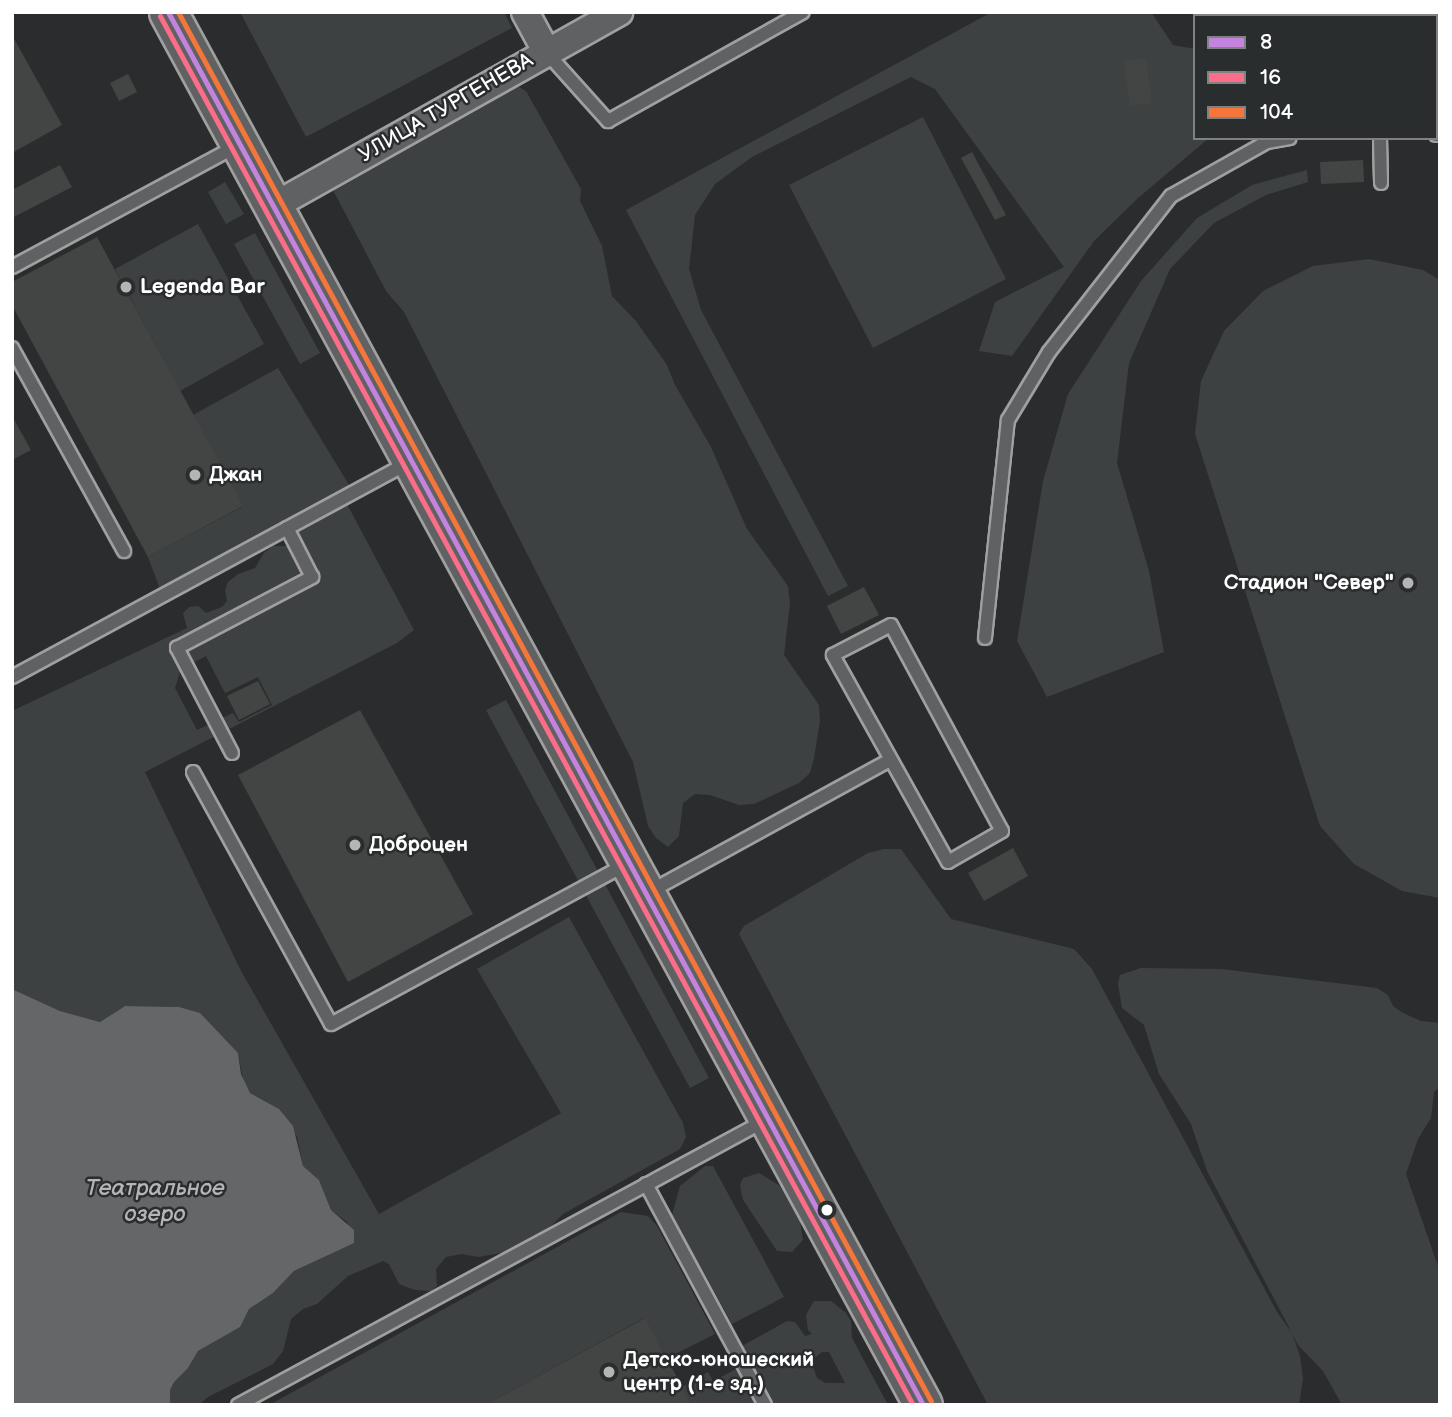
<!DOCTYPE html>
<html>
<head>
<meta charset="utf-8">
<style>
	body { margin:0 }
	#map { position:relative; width:1452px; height:1417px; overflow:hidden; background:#2b2c2d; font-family:"Balsamiq Sans",sans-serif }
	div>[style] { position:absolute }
	.green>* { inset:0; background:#3e4142 }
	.water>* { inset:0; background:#646667 }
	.building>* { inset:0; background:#434444 }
	.roads { filter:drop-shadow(2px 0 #a0a0a0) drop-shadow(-2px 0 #a0a0a0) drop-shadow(0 2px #a0a0a0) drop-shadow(0 -2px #a0a0a0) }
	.service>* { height:12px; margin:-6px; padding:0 6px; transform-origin:6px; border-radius:6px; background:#606162 }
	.minor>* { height:26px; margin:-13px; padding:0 13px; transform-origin:13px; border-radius:13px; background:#606162 }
	.secondary>* { height:37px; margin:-18.5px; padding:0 18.5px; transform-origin:18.5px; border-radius:18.5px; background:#606162 }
	.bus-1>* { height:5px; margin:-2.5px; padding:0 2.5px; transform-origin:2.5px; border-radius:2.5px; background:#c483df }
	.bus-2>* { height:5px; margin:-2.5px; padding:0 2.5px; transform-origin:2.5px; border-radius:2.5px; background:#fb6d88 }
	.bus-3>* { height:5px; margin:-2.5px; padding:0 2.5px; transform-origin:2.5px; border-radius:2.5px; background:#f5763a }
	.dots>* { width:19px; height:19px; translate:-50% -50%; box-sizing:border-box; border:4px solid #2a2d2e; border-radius:50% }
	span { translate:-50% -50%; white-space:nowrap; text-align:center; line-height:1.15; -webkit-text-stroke:5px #2a2d2e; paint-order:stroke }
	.street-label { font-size:21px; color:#fff }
	.poi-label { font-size:21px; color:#fff; font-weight:700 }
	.left { translate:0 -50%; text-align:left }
	.right { translate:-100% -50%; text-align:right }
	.water-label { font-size:23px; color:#b4b6b6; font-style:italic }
	.frame { position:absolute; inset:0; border:14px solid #fff; pointer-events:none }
	.legend { position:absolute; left:1193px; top:14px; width:245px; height:126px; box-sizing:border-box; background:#2a2d2e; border:2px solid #7f8182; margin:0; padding:9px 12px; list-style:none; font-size:21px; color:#fff }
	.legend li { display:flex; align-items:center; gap:14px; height:35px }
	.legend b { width:35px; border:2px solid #7f8182 }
</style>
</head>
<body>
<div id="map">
	<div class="green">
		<div style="clip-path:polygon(240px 12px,504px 12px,512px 28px,306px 137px)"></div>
		<div style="clip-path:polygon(992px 12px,1151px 12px,1173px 45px,1195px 49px,1195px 138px,1209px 138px,1137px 199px,1094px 241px,1012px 356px,979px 351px,995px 302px,1064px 267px,935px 89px,911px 77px,752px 157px,715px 184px,695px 215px,689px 269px,701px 310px,848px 586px,828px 596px,626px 210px)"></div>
		<div style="clip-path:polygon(519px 87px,526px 91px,581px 189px,580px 201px,602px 246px,612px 296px,636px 321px,667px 365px,675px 385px,711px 447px,747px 529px,788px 586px,790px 603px,784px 655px,819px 705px,820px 721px,814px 758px,810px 773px,799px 783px,754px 804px,739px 805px,710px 795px,695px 794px,683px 803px,679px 836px,668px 847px,656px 838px,648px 826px,633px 762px,404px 312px,386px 291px,334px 192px,334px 185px,510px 88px)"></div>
		<div style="clip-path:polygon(923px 117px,1006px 279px,873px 348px,789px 185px)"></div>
		<div style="clip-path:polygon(1307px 170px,1308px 182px,1266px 195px,1214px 223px,1170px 269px,1129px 363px,1117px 463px,1149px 571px,1164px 652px,1047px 697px,1017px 641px,1043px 481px,1068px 394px,1141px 281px,1197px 218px,1252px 185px)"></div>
		<div style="clip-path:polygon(225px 182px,244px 214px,226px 224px,208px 192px)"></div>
		<div style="clip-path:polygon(198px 224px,264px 344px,180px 391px,115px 269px)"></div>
		<div style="clip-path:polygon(255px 233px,320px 353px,300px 364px,234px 244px)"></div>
		<div style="clip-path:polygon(1369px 259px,1423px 270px,1440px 280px,1440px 898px,1402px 891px,1354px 864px,1320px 826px,1195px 434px,1201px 381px,1224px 331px,1263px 291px,1313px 266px)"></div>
		<div style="clip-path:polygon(evenodd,278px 368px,349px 485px,340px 491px,414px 630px,397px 643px,145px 772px,240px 969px,379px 1214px,561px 1113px,477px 969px,569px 917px,683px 1123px,686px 1137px,680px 1149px,563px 1214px,551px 1226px,507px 1252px,478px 1257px,462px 1254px,446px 1257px,436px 1269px,437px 1286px,431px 1291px,415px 1290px,399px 1284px,389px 1264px,383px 1261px,348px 1276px,317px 1304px,303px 1309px,291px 1319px,283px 1351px,273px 1364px,208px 1397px,202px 1402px,203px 1405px,170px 1405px,170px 1390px,174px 1381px,188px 1368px,198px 1351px,239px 1327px,249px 1309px,273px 1293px,294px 1271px,353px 1243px,347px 1222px,331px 1210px,319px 1180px,303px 1166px,297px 1136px,270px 1104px,250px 1093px,244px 1084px,238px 1053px,179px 1007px,125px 1006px,100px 1022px,60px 1011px,12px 989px,12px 711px,187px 628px,183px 613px,189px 607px,198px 606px,206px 613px,222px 607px,227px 601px,225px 590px,228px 582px,238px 574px,255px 568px,264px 553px,273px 546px,288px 546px,304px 576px,314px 576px,284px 523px,162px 594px,148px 557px,242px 507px,193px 415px,278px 368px,206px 656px,225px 693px,258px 677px,272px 705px,239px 722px,233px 713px,197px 730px,175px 688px,181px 669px,206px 656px)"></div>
		<div style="clip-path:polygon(506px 700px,709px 1078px,690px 1088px,486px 710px)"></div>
		<div style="clip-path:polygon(884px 849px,901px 849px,951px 919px,1074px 949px,1092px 969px,1277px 1312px,1292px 1333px,1207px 1171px,1191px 1124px,1159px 1074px,1144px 1025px,1122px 1008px,1118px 984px,1120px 975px,1141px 968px,1222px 969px,1377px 988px,1388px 995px,1393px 1006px,1403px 1013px,1421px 1021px,1440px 1023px,1440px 1087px,1434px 1092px,1431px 1118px,1418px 1139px,1406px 1174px,1440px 1272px,1440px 1405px,1342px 1405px,1323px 1371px,1298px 1345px,1292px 1333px,1300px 1356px,1303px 1379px,1299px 1405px,988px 1405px,739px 934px,744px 926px,868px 853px)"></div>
		<div style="clip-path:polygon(705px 1166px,713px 1166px,784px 1297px,732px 1324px,672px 1215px,680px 1186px)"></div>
		<div style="clip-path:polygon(759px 1173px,780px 1186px,799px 1216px,803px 1240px,792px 1252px,777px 1251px,743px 1200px,740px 1185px,743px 1178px)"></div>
		<div style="clip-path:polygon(621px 1212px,648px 1216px,657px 1226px,715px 1334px,667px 1358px,644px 1318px,485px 1405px,269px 1405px)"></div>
		<div style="clip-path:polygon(evenodd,814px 1301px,831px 1301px,846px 1313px,851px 1321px,852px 1338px,888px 1405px,774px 1405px,742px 1346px,787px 1321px,795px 1322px,805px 1336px,812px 1334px,808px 1330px,806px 1315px,814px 1301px,822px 1352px,829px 1352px,845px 1383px,825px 1383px,817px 1378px,811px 1361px,822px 1352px)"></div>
		<div style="clip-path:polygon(736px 1369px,755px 1405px,692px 1405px,682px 1387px,708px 1372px,713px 1381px)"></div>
	</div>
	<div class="water">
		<div style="clip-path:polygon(12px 989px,60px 1011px,100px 1022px,125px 1006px,179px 1007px,200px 1013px,238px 1053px,241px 1074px,250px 1093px,279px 1109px,293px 1126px,303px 1166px,319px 1180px,331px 1210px,354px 1230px,354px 1243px,294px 1271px,273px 1293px,249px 1309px,240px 1327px,198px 1351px,188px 1368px,174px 1382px,170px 1390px,170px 1405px,12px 1405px)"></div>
	</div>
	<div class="building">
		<div style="clip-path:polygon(1212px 12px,1251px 12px,1252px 16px,1213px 16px)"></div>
		<div style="clip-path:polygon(12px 35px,62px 125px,12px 153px)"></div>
		<div style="clip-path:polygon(1146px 58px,1152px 103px,1130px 106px,1124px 61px)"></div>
		<div style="clip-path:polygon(128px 74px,137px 92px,119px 101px,110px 83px)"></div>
		<div style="clip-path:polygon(972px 152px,1006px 215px,995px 220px,961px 158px)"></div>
		<div style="clip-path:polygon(1363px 160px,1364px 182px,1321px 184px,1320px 162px)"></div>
		<div style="clip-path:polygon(60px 165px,72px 187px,12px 218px,12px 190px)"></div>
		<div style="clip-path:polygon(97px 237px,243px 506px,148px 557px,12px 305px,12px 282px)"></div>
		<div style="clip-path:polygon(12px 416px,31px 450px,12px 460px)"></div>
		<div style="clip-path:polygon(864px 587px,879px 615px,841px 634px,827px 606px)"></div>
		<div style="clip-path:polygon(258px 681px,270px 704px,239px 720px,227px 696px)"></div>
		<div style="clip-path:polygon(360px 710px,473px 914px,348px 982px,238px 775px)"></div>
		<div style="clip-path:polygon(1013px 848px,1028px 876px,984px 901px,968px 873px)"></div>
		<div style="clip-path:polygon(645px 1318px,692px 1405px,485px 1405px)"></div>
	</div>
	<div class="roads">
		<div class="service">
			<div style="left:1261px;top:12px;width:4px;rotate:76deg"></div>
			<div style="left:546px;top:52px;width:93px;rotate:48.1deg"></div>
			<div style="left:608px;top:121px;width:223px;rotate:-29.2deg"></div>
			<div style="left:1436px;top:135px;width:4px"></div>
			<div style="left:1380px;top:138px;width:45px;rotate:88.7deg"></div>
			<div style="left:12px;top:267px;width:255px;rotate:-28.3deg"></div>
			<div style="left:12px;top:348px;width:232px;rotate:61.1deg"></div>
			<div style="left:891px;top:625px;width:234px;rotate:61.7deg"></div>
			<div style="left:1002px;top:831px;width:62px;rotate:150.1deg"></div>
			<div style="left:948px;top:862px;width:237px;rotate:-119.1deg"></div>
			<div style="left:833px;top:655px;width:65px;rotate:-27.3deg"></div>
			<div style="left:985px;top:638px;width:219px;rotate:-84deg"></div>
			<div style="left:1008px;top:420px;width:79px;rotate:-58.9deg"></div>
			<div style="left:1049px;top:352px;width:198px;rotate:-52deg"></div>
			<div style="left:1171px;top:196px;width:110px;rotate:-29.4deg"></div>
			<div style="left:1267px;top:142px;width:23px;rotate:-10deg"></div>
			<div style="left:12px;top:677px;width:450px;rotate:-28.4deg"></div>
			<div style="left:232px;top:753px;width:119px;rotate:-117.6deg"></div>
			<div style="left:177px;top:648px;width:153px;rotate:-27.7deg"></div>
			<div style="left:312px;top:577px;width:55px;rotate:-117deg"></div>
			<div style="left:193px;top:772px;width:287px;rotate:61.3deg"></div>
			<div style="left:331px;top:1024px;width:336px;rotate:-28.4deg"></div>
			<div style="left:649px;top:892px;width:275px;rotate:-28.7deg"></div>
			<div style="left:646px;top:1184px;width:251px;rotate:61.7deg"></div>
			<div style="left:238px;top:1405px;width:600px;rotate:-28.36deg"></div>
		</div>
		<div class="minor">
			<div style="left:525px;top:12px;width:44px;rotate:61.7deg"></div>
			<div style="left:274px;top:206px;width:396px;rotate:-29.3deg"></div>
		</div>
		<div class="secondary">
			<div style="left:168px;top:12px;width:1584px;rotate:61.54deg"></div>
		</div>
	</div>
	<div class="bus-1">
		<div style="left:168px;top:12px;width:1584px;rotate:61.54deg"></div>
	</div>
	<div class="bus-2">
		<div style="left:160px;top:16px;width:1580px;rotate:61.54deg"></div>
	</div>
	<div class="bus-3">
		<div style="left:178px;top:12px;width:1580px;rotate:61.54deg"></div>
	</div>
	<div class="dots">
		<div style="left:126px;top:287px;background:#b5b5b6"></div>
		<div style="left:195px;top:475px;background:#b5b5b6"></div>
		<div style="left:1408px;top:583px;background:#b5b5b6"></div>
		<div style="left:355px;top:845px;background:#b5b5b6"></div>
		<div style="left:827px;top:1210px;background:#fff"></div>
		<div style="left:609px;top:1372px;background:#b5b5b6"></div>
	</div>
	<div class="street-label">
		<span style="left:446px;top:108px;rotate:-30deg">УЛИЦА ТУРГЕНЕВА</span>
	</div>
	<div class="poi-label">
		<span class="left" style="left:140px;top:287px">Legenda Bar</span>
		<span class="left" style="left:209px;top:475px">Джан</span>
		<span class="right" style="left:1394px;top:583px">Стадион "Север"</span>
		<span class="left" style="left:369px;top:845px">Доброцен</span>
		<span class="left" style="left:623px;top:1372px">Детско-юношеский<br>центр (1-е зд.)</span>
	</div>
	<div class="water-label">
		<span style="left:155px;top:1201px">Театральное<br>озеро</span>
	</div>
	<div class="frame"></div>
	<ul class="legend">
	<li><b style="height:9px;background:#c483df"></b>8</li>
	<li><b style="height:9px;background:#fb6d88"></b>16</li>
	<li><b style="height:9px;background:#f5763a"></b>104</li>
	</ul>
</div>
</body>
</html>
